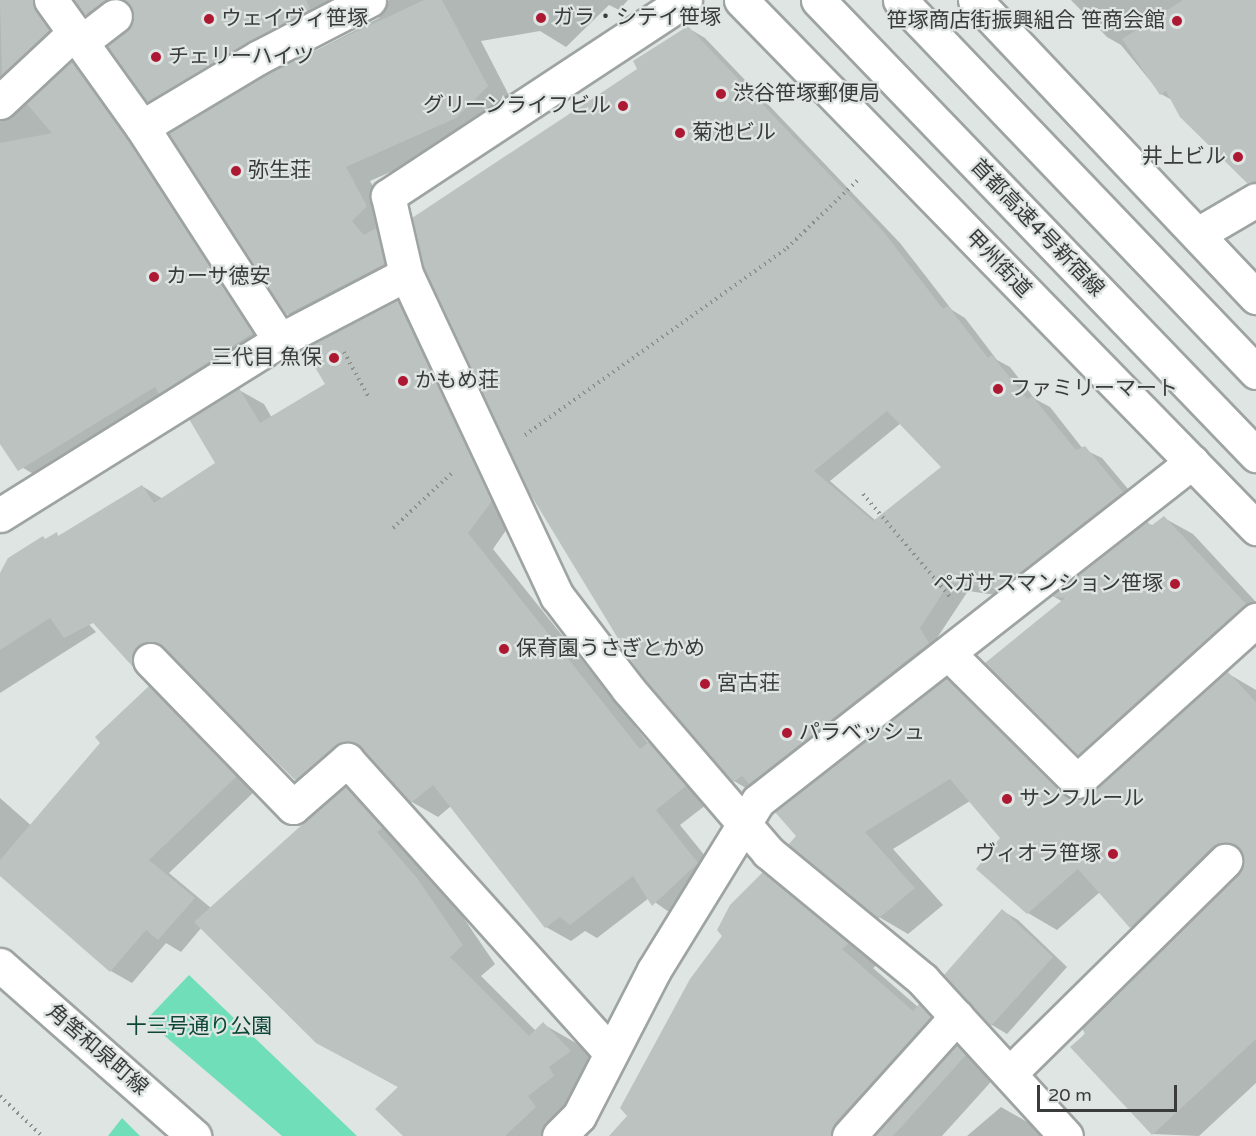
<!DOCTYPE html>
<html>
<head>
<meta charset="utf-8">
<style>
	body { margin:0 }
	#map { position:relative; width:1256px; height:1136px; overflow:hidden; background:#dee5e2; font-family:"Varela Round","Noto Sans JP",sans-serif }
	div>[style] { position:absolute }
	.green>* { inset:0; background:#6fdeb9 }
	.shadow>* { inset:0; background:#0003 }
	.building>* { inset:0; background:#bcc2bf }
	.path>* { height:4px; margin-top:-2px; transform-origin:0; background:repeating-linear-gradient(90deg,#8b8f8d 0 1.5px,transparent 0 6px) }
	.roads { filter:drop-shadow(2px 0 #9ea4a2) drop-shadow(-2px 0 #9ea4a2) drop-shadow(0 2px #9ea4a2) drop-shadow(0 -2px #9ea4a2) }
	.minor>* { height:33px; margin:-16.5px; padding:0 16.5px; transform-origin:16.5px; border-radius:16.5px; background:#fff }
	.major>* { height:33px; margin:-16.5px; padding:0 16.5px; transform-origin:16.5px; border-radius:16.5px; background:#fff }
	.highway>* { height:33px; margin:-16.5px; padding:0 16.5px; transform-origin:16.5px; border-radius:16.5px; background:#fff }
	.bridges { filter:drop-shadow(2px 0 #9ea4a2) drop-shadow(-2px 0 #9ea4a2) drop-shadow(0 2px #9ea4a2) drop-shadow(0 -2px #9ea4a2) }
	.highway-bridge>* { height:33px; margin:-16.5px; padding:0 16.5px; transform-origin:16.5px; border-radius:16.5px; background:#fff }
	.dots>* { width:16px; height:16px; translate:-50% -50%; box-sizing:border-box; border:3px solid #dee5e2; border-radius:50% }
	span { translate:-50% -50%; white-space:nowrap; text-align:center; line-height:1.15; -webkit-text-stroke:4.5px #dee5e2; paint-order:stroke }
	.poi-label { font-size:21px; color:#3a3c3b }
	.left { translate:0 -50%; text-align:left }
	.right { translate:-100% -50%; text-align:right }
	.street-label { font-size:21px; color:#3a3c3b }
	.park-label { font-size:21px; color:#0d4636 }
	.scale { position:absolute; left:1037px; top:1085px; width:140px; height:27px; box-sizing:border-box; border:3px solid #3a3c3b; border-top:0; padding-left:8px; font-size:18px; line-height:21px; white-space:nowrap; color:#3a3c3b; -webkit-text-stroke:4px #dee5e2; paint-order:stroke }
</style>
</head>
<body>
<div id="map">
	<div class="green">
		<div style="clip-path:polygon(189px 975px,357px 1136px,282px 1136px,146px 1020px)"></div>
		<div style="clip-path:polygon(122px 1118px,140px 1136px,108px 1136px)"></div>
	</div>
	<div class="shadow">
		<div style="clip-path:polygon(0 0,65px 0,74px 45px,7px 112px,8px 119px,72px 63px,97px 77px,277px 347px,40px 478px,15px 463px,0 441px)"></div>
		<div style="clip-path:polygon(75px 0,381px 0,173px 116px,148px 101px,132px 15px,111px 29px,86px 14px)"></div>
		<div style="clip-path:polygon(389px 0,628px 0,619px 10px,609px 5px,566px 47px,540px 31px,481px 41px,512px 101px,481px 132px,370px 181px,392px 220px,409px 279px,313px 329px,288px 314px,170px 134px,269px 75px,379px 18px)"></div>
		<div style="clip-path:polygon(1071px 0,1256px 0,1256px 187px,1172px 100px,1161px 94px,1121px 45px,1107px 37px)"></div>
		<div style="clip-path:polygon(evenodd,688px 28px,705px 38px,900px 243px,952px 310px,965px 318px,997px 360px,1010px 367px,1035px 399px,1050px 407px,1083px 449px,1102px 458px,1139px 502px,1017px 598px,968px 591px,937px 638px,946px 654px,751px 791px,734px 781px,639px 69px,688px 28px,901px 423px,943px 468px,876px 521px,830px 481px,901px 423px)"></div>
		<div style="clip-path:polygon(397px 301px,423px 316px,516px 516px,493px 549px,649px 744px,675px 759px,711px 801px,680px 825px,723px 878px,679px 919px,649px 898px,597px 938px,585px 931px,571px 941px,546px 927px,451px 806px,438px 817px,412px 802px,370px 758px,361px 759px,321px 794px,296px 779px,172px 656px,164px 660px,158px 681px,135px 667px,120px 651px,142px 486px,163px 499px,217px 463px,239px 390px,264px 404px,272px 418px,327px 385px)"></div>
		<div style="clip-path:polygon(1164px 518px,1193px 534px,1256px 602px,1256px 637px,1107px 770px,1079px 754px,1063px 602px,1053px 596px,1147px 523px,1154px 526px)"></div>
		<div style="clip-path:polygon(0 575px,50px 582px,96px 632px,0 693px)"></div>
		<div style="clip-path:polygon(1227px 673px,1256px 690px,1256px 1083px,1199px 1136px,1153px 1134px,1072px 1047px,1239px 875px,1244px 863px,1160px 944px,1131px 927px,1100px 892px,1057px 930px,1028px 913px,1002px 838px,970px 801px,893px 849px,943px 905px,908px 934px,879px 917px,791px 844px,946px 680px,976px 696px,1082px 801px)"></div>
		<div style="clip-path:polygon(149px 687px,170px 700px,257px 789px,169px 873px,211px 908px,346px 788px,378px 807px,450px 898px,495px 964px,481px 976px,536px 1031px,543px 1024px,576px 1043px,602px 1070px,557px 1136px,405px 1136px,400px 1088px,317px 1042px,202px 927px,181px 952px,166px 943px,132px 983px,111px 971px,0 875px,0 798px,34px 828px)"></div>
		<div style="clip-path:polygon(763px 874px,796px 893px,880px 963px,873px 968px,918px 1007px,952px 1025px,963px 1036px,955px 1045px,998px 1074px,942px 1136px,611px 1136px,629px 1116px,724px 936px)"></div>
		<div style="clip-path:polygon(1003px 911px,1018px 920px,1067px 967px,1007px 1034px,992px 1025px,946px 975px)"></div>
		<div style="clip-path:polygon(1001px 1107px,1036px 1127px,1044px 1136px,967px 1136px)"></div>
	</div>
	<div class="building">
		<div style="clip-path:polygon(0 0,33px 0,50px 30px,2px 75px)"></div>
		<div style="clip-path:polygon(74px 0,106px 0,85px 15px)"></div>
		<div style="clip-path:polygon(124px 0,306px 0,310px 9px,147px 102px,107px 46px,132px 23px,133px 13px)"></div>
		<div style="clip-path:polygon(424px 0,442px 0,488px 86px,456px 118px,346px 167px,367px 206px,352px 221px,364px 235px,376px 228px,384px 264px,286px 315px,168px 133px,268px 73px)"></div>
		<div style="clip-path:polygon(1183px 0,1256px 0,1256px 181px,1247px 183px,1180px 117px,1166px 91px,1160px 95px,1122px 39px)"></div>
		<div style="clip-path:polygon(evenodd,688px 26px,883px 231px,943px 309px,948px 306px,988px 358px,992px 355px,1027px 399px,1032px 396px,1076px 450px,1085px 446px,1123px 492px,999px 589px,950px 582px,920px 628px,929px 643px,749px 784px,742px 776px,733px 782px,639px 673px,529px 492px,424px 268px,412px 218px,637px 69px,633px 61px,688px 26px,887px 411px,941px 467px,873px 521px,814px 471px,887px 411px)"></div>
		<div style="clip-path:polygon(72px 61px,127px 138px,253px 333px,159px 394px,155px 387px,18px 471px,0 444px,0 143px,52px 133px,26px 103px)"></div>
		<div style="clip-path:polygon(397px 300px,492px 501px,468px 533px,640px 749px,649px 742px,686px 786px,656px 810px,698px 863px,652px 906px,633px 876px,570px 925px,560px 917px,545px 928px,433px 785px,411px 803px,361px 747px,344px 742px,295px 780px,156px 642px,137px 647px,132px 655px,134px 668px,93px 623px,64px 638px,50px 618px,0 650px,0 573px,8px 558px,43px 536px,45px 539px,57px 532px,58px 536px,142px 485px,154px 503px,215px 463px,189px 419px,239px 388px,260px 423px,325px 384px,304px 349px)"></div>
		<div style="clip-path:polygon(1164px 516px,1246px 604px,1078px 755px,985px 663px,1065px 598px,1051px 596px,1147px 521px,1151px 526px)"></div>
		<div style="clip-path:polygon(1227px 671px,1256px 702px,1256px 1039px,1152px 1135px,1070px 1047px,1085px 1034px,1082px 1028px,1238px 874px,1243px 857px,1238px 847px,1229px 843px,1212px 847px,1130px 928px,1078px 869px,1027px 914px,976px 869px,1000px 838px,950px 779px,865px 832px,915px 888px,878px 919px,788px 845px,796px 836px,775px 812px,946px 678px,1064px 794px,1082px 799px)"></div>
		<div style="clip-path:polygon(149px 686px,237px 776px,149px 860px,195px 898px,158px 940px,146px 930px,110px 972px,0 876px,0 860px,100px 743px,95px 737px)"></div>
		<div style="clip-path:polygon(345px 786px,383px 828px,377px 832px,417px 878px,463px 945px,450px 957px,529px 1036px,543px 1022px,571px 1051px,549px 1067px,554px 1076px,528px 1096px,536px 1107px,505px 1136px,403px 1136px,375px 1109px,398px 1087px,316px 1043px,194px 922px)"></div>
		<div style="clip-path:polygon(763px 872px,849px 943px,842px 949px,913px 1011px,919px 1004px,931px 1017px,835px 1123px,831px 1136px,609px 1136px,627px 1116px,620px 1108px,690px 979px,722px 936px,717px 930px,730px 905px)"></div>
		<div style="clip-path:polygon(1002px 909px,1053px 957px,991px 1026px,944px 975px)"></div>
		<div style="clip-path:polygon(957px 1044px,966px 1055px,893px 1136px,874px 1136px)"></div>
	</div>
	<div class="path">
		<div style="left:344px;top:352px;width:50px;rotate:61.4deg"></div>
		<div style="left:525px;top:435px;width:322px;rotate:-35.5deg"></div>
		<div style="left:787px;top:248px;width:100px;rotate:-43.8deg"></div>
		<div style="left:863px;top:494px;width:138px;rotate:49.7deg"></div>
		<div style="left:393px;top:528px;width:82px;rotate:-43deg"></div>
		<div style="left:0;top:1096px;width:58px;rotate:43.6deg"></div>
	</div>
	<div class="roads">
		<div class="minor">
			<div style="left:51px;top:0;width:156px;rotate:54.4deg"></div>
			<div style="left:142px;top:127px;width:254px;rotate:57.1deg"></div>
			<div style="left:685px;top:0;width:356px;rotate:146.6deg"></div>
			<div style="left:388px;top:196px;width:80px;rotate:77deg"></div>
			<div style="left:406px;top:274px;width:356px;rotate:64.9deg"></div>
			<div style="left:557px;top:596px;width:117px;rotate:52.6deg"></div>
			<div style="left:628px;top:689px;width:215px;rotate:49.3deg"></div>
			<div style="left:768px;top:852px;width:200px;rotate:39.5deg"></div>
			<div style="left:922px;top:979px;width:213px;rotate:47.5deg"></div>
			<div style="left:80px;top:43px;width:44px;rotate:-37.6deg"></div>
			<div style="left:0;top:102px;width:100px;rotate:-43deg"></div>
			<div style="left:142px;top:127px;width:136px;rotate:-30.9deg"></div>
			<div style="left:259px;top:57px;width:124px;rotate:-27.4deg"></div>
			<div style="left:1198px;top:234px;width:67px;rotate:-30.4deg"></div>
			<div style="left:0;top:515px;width:330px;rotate:-32deg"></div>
			<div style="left:280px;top:340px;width:142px;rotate:-27.6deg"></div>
			<div style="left:949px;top:654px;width:180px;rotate:44.8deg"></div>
			<div style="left:1077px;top:781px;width:241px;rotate:-42deg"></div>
			<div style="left:150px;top:660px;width:205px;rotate:45.8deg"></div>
			<div style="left:293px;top:807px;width:72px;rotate:-41deg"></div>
			<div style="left:347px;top:760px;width:394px;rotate:48deg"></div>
			<div style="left:1011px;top:1072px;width:301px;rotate:-44.6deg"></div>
			<div style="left:559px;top:1136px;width:28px;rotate:-45deg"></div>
			<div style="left:579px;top:1116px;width:164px;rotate:-62.8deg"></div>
			<div style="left:654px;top:970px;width:198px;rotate:-58.4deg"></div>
			<div style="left:758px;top:801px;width:551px;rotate:-37.99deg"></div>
			<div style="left:849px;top:1136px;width:161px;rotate:-48deg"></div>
		</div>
		<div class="major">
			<div style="left:0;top:965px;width:259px;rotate:41.4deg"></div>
		</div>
		<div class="highway">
			<div style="left:741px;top:0;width:738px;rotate:45.71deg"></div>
			<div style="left:975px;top:0;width:409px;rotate:46.6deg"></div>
		</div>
	</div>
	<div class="bridges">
		<div class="highway-bridge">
			<div style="left:818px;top:0;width:632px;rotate:46.09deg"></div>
			<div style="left:900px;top:0;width:515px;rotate:46.26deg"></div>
		</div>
	</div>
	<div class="dots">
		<div style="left:541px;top:18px;background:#ad1832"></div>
		<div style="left:209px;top:19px;background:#ad1832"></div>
		<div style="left:1177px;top:21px;background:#ad1832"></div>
		<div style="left:156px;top:57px;background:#ad1832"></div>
		<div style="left:721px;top:94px;background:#ad1832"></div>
		<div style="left:623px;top:106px;background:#ad1832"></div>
		<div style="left:680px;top:133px;background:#ad1832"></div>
		<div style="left:1238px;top:157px;background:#ad1832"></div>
		<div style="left:236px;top:171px;background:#ad1832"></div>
		<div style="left:154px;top:277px;background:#ad1832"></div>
		<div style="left:334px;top:358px;background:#ad1832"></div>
		<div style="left:403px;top:381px;background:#ad1832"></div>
		<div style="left:998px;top:389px;background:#ad1832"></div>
		<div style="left:1175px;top:584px;background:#ad1832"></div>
		<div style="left:504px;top:649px;background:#ad1832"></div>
		<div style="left:705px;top:684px;background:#ad1832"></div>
		<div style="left:787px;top:733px;background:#ad1832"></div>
		<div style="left:1007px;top:799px;background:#ad1832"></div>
		<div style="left:1113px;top:854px;background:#ad1832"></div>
	</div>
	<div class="poi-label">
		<span class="left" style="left:553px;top:18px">ガラ・シテイ笹塚</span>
		<span class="left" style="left:221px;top:19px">ウェイヴィ笹塚</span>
		<span class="right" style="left:1165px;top:21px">笹塚商店街振興組合 笹商会館</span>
		<span class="left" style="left:168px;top:57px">チェリーハイツ</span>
		<span class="left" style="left:733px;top:94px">渋谷笹塚郵便局</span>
		<span class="right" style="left:611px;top:106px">グリーンライフビル</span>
		<span class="left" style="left:692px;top:133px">菊池ビル</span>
		<span class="right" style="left:1226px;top:157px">井上ビル</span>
		<span class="left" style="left:248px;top:171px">弥生荘</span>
		<span class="left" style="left:166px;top:277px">カーサ徳安</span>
		<span class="right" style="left:322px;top:358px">三代目 魚保</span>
		<span class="left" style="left:415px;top:381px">かもめ荘</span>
		<span class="left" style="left:1010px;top:389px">ファミリーマート</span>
		<span class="right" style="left:1163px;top:584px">ペガサスマンション笹塚</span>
		<span class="left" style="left:516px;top:649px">保育園うさぎとかめ</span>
		<span class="left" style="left:717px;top:684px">宮古荘</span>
		<span class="left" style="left:799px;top:733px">パラベッシュ</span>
		<span class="left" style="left:1019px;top:799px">サンフルール</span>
		<span class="right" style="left:1101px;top:854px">ヴィオラ笹塚</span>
	</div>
	<div class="street-label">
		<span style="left:1037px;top:228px;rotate:46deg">首都高速4号新宿線</span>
		<span style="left:998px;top:264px;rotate:46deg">甲州街道</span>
		<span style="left:97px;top:1050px;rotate:41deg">角筈和泉町線</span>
	</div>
	<div class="park-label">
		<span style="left:199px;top:1027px">十三号通り公園</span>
	</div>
	<div class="scale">20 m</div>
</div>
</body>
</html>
